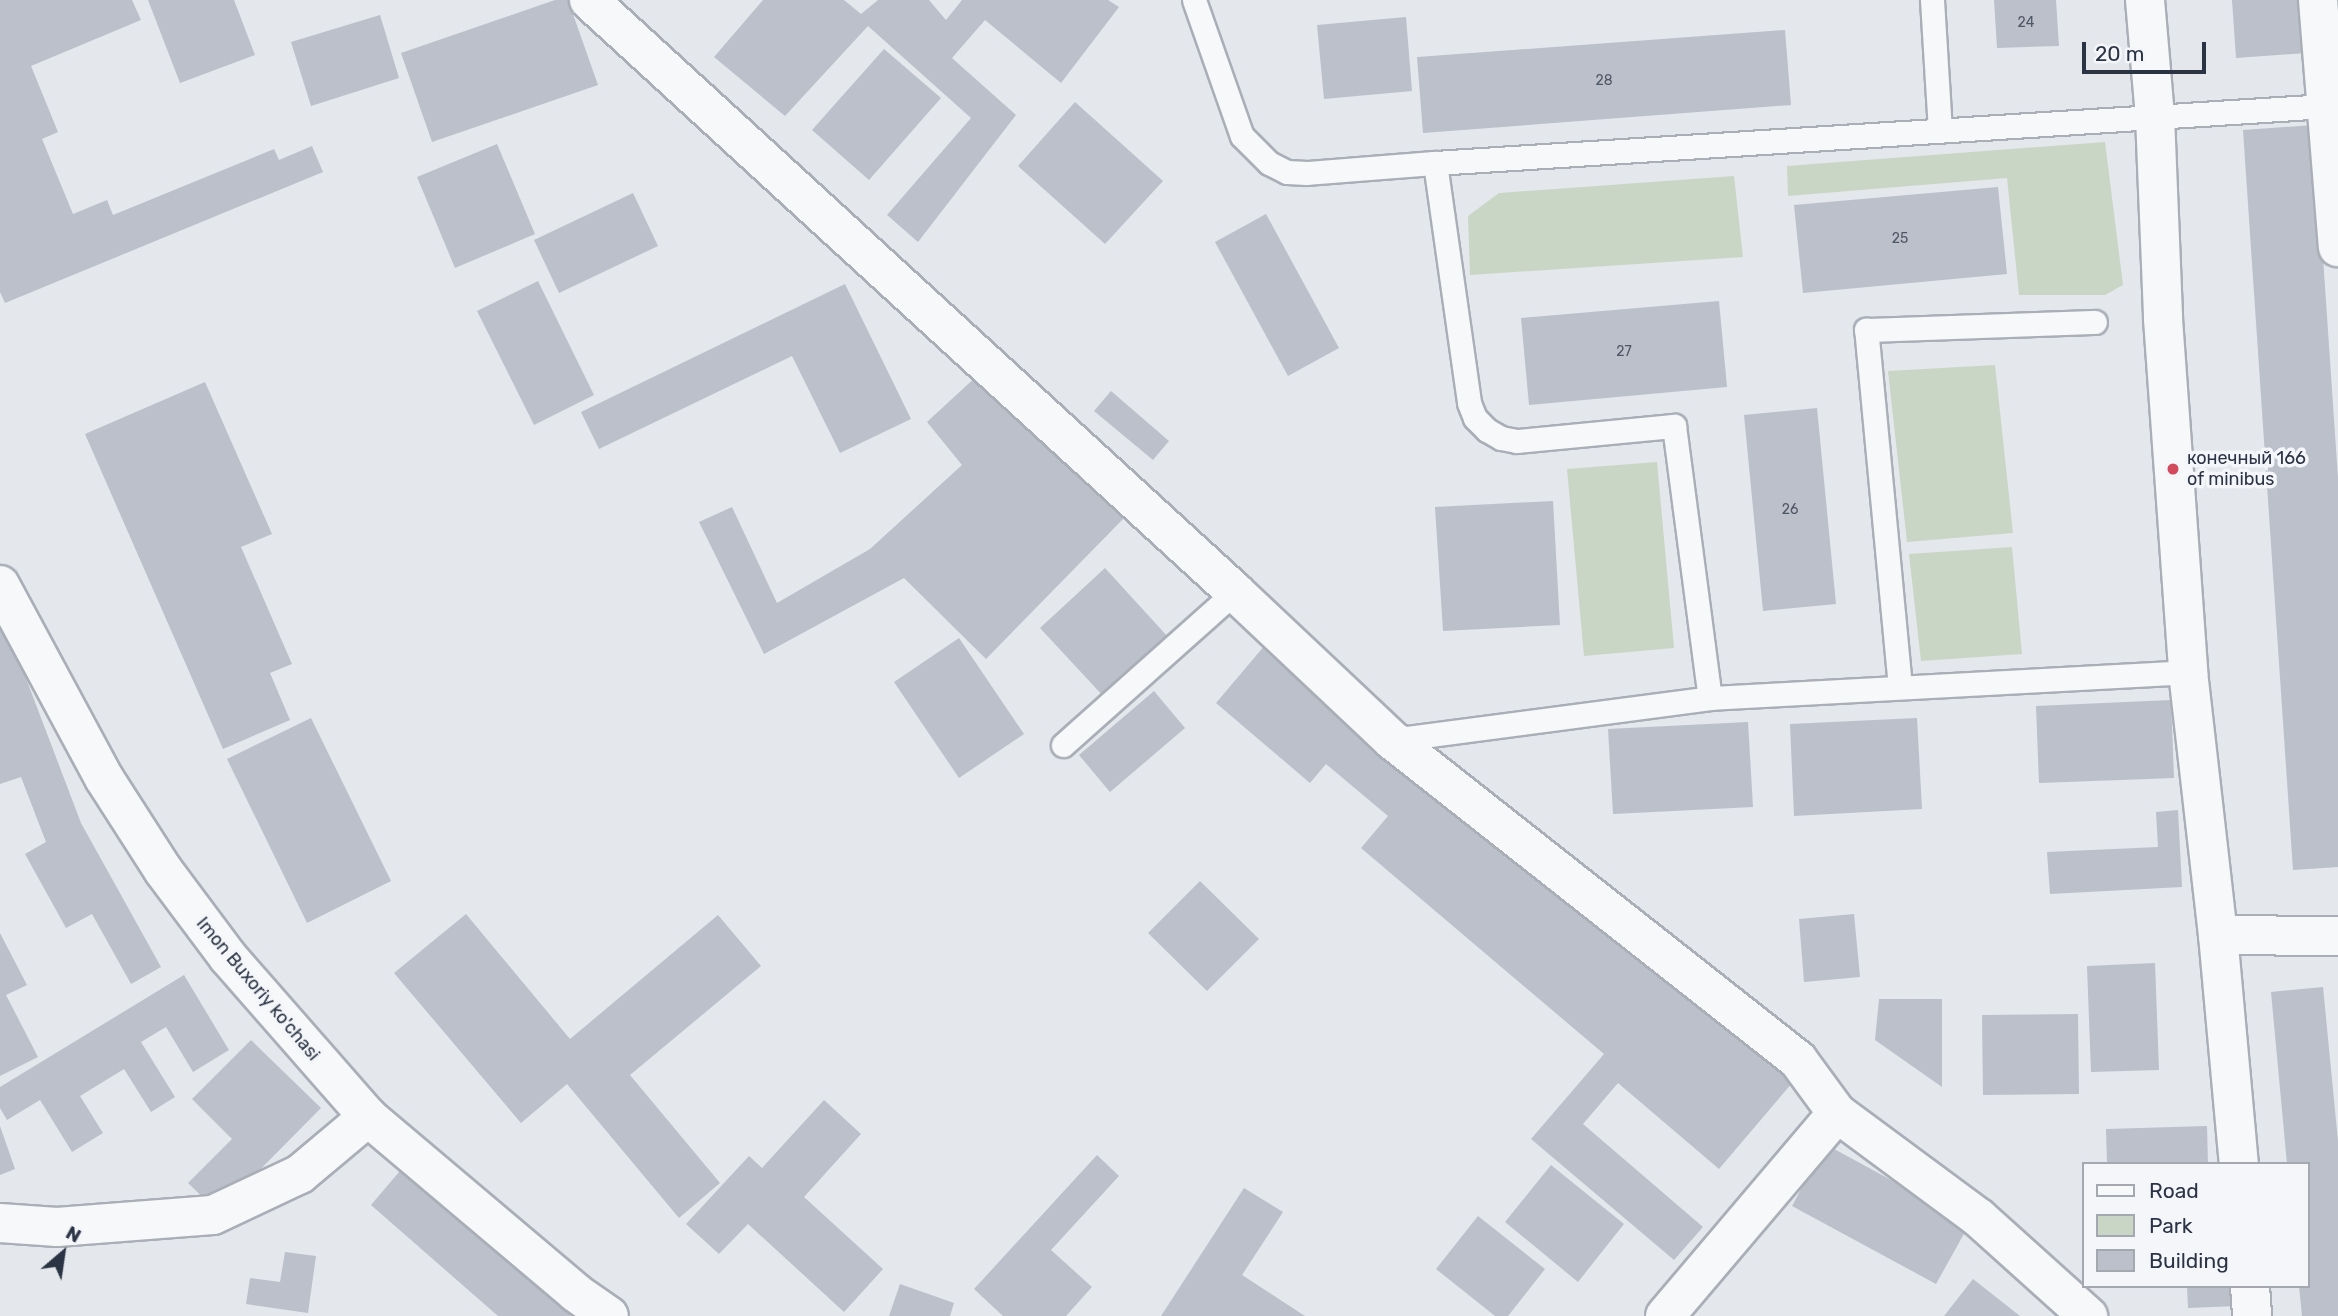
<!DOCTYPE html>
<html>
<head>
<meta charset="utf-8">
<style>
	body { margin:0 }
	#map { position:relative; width:2338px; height:1316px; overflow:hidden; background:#e4e7ec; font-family:Rubik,sans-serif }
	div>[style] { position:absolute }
	.green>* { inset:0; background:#c9d6c5 }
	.building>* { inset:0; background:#bbc0ca }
	.roads { filter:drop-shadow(2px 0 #a9aeb7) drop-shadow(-2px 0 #a9aeb7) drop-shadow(0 2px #a9aeb7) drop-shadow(0 -2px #a9aeb7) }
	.service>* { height:23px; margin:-11.5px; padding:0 11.5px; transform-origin:11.5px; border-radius:11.5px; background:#f7f8fa }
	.minor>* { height:38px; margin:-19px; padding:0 19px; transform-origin:19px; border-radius:19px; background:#f7f8fa }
	.dots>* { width:19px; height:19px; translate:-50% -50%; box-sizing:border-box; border:4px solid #f4f6f9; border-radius:50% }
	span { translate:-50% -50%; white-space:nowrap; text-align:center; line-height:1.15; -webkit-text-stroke:7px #f4f6f9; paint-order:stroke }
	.number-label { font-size:14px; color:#4f5766 }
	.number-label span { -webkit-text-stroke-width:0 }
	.poi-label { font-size:18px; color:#2b3445 }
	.left { translate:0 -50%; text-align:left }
	.street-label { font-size:18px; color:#2b3445 }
	.legend { position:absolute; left:2082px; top:1162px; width:228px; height:126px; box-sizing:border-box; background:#f4f6f9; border:2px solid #a4a8b1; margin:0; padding:9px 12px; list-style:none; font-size:21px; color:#2b3445 }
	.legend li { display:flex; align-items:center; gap:14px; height:35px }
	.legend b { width:35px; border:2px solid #a4a8b1 }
	.north { position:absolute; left:28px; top:1218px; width:70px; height:70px; -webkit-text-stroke:5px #f4f6f9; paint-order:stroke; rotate:29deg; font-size:19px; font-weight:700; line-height:28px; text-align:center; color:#2b3445 }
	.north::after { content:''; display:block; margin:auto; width:24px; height:32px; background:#2b3445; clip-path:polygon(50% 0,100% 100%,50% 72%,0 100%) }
	.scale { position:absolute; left:2082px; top:42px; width:124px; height:32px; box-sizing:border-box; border:4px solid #2b3445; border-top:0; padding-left:9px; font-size:21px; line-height:24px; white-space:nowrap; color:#2b3445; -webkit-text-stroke:5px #f4f6f9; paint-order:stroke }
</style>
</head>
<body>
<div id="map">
	<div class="green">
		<div style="clip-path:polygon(2105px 142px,2123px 285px,2105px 295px,2019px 295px,2007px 178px,1788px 196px,1787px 166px)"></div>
		<div style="clip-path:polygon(1734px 176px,1743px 257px,1470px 275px,1468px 216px,1499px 193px)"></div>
		<div style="clip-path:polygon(1995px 365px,2013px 533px,1907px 542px,1888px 371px)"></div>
		<div style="clip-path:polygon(1657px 462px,1674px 648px,1584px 656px,1567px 469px)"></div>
		<div style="clip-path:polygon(2012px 547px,2022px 654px,1921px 661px,1909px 554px)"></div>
	</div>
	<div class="building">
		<div style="clip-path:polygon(0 0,132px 0,141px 20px,31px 66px,58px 132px,42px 139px,73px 214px,107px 200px,113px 215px,274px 149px,279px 160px,312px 146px,323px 172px,5px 303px,0 292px)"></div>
		<div style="clip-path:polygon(148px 0,234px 0,255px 55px,180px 83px)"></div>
		<div style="clip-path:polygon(555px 0,568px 0,598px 85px,432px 142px,401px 53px)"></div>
		<div style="clip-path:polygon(763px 0,844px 0,861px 14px,878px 0,929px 0,946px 20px,962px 0,1108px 0,1119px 7px,1061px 83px,985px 20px,952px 58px,1016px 115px,918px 242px,887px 215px,971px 118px,868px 26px,785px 116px,714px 57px)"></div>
		<div style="clip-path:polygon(1994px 0,2056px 0,2059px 46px,1997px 48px)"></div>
		<div style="clip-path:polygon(2232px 0,2303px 0,2307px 53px,2236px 58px)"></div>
		<div style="clip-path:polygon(380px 15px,399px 78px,311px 106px,291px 42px)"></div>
		<div style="clip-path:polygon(1406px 17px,1412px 91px,1324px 99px,1317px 25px)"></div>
		<div style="clip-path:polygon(1785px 30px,1791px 105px,1423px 133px,1417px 57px)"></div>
		<div style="clip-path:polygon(884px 49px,941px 98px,869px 180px,812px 130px)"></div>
		<div style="clip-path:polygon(1075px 102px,1163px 181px,1105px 244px,1018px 166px)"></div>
		<div style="clip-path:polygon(2314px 125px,2338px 478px,2338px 867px,2293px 870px,2243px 130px)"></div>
		<div style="clip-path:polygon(497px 144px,535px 234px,455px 268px,417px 177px)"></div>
		<div style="clip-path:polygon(1998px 187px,2007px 274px,1803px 293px,1794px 205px)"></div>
		<div style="clip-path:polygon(633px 193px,658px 246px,559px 293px,534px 240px)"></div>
		<div style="clip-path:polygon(1266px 214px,1339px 348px,1288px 376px,1215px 242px)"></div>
		<div style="clip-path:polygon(538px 281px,594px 395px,534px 425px,477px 311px)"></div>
		<div style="clip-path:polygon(845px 284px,911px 419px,840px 453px,792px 356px,599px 449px,581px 412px)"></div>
		<div style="clip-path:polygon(1719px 301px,1727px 387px,1529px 405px,1521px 318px)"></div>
		<div style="clip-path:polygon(979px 374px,1125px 517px,986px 659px,904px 578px,764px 654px,699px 522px,732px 507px,777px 603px,870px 549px,962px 465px,927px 422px)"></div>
		<div style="clip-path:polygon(205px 382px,272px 534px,241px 547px,292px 664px,270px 673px,290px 720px,223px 749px,85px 434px)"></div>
		<div style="clip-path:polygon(1111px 391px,1169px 441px,1153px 460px,1094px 411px)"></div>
		<div style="clip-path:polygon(1817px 408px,1836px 604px,1763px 611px,1744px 415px)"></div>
		<div style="clip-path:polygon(1553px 501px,1560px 625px,1443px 631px,1435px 507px)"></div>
		<div style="clip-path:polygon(1105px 568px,1168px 637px,1104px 697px,1040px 628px)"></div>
		<div style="clip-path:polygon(0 610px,81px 823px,161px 967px,131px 984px,92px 914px,66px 928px,25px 854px,46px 842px,21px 777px,0 784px)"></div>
		<div style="clip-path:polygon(959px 638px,1024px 734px,959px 778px,894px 682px)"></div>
		<div style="clip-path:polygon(1271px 638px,1792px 1083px,1719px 1169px,1618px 1083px,1583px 1124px,1703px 1227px,1674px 1260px,1531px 1139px,1604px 1054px,1361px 848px,1388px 816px,1326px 764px,1310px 783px,1216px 703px)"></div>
		<div style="clip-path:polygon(1154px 691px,1185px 728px,1110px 792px,1079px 755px)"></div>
		<div style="clip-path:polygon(2171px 700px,2174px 778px,2039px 783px,2036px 706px)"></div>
		<div style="clip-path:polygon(311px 718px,391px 881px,307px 923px,227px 759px)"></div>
		<div style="clip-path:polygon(1917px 718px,1922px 809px,1794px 816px,1790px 724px)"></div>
		<div style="clip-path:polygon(1748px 722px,1753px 807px,1613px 814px,1608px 729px)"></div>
		<div style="clip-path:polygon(2178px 810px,2182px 887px,2050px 894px,2047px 852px,2158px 847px,2156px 812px)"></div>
		<div style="clip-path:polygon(1200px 881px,1259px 939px,1207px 991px,1148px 933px)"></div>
		<div style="clip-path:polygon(466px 914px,570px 1039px,718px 915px,761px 966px,630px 1075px,720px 1183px,679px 1218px,567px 1084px,521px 1123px,394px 973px)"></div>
		<div style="clip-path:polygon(1854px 914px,1860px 977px,1804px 982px,1799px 919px)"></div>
		<div style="clip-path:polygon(0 933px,27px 985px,6px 995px,38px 1057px,0 1076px)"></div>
		<div style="clip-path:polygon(2155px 963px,2159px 1070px,2091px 1072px,2087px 966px)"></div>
		<div style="clip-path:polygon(184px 975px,229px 1050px,193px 1072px,166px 1027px,141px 1042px,175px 1097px,151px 1112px,124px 1069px,80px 1096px,103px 1133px,72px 1152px,40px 1100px,7px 1120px,0 1108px,0 1087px)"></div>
		<div style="clip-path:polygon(2323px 987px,2338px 1141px,2338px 1316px,2302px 1316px,2299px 1286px,2308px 1286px,2308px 1164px,2287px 1164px,2271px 992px)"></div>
		<div style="clip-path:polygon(1879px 999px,1942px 999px,1942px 1087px,1875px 1040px)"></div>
		<div style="clip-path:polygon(2078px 1014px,2079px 1094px,1983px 1095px,1982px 1015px)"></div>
		<div style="clip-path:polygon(251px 1040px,321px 1108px,218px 1212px,188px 1183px,232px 1139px,192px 1099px)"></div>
		<div style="clip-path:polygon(824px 1100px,861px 1134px,804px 1197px,883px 1269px,844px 1312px,748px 1224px,719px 1254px,686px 1224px,749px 1156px,762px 1168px)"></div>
		<div style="clip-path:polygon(0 1126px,15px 1169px,0 1175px)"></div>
		<div style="clip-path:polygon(2207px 1126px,2208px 1164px,2107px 1164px,2106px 1129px)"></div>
		<div style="clip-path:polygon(1825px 1144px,1970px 1223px,1936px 1284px,1792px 1206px)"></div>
		<div style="clip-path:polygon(1097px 1155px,1119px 1176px,1051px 1250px,1092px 1287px,1066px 1316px,1003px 1316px,974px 1289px)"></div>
		<div style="clip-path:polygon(405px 1165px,574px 1311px,570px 1316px,498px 1316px,371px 1205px)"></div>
		<div style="clip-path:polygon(1551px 1165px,1624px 1224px,1578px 1282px,1505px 1222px)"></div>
		<div style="clip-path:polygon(1244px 1188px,1283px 1212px,1242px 1275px,1305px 1316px,1161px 1316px)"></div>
		<div style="clip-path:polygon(1478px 1216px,1545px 1269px,1508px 1316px,1495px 1316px,1436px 1269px)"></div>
		<div style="clip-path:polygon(285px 1252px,316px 1256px,308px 1313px,246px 1304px,250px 1278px,280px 1282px)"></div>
		<div style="clip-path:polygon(1973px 1279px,2020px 1316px,1944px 1316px)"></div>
		<div style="clip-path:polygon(900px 1284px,954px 1303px,950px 1316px,889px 1316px)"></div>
		<div style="clip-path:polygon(2187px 1286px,2237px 1286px,2238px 1306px,2188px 1308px)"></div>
	</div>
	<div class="roads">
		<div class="service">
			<div style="left:1194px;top:0;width:144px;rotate:70.6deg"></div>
			<div style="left:1242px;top:136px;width:38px;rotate:45deg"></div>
			<div style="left:1269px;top:163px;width:20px;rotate:27deg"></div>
			<div style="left:1287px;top:172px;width:20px;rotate:3deg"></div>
			<div style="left:1307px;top:173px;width:128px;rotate:-4.5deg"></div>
			<div style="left:1435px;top:163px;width:242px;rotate:81.9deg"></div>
			<div style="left:1469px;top:403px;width:16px;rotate:68deg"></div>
			<div style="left:1475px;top:418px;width:17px;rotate:45deg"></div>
			<div style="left:1487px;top:430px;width:16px;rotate:30deg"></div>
			<div style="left:1501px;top:438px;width:16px;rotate:11deg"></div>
			<div style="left:1517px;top:441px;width:158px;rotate:-5.5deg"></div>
			<div style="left:1674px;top:426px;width:274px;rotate:82.5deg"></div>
			<div style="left:1932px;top:0;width:131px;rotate:86.5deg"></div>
			<div style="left:1435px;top:163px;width:892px;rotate:-3.66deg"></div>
			<div style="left:1900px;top:687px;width:359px;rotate:-95.4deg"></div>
			<div style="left:1866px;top:330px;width:229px;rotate:-2deg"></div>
			<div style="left:1392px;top:740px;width:321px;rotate:-7.5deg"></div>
			<div style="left:1710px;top:698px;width:479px;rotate:-3.1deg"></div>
			<div style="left:1063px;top:745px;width:230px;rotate:-41.7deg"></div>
		</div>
		<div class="minor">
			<div style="left:589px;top:0;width:876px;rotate:42.5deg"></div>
			<div style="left:1235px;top:592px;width:216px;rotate:43.3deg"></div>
			<div style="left:1392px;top:740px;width:517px;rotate:38.24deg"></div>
			<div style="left:1798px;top:1060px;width:66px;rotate:53.7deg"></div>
			<div style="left:1837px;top:1113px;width:177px;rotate:36.5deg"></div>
			<div style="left:1979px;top:1218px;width:147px;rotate:42deg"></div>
			<div style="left:2145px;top:0;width:116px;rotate:85.1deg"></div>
			<div style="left:2155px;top:116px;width:203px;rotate:87.7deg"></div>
			<div style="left:2163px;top:319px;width:354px;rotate:85.9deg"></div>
			<div style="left:2188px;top:672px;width:265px;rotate:83.5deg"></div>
			<div style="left:2218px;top:935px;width:230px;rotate:84.8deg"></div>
			<div style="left:2318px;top:0;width:248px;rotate:85.4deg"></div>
			<div style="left:0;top:585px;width:219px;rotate:61.7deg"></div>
			<div style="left:104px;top:778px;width:109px;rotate:57.3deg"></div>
			<div style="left:163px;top:870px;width:109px;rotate:53.2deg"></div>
			<div style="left:228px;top:957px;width:213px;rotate:48.8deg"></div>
			<div style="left:368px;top:1117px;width:272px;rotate:40.2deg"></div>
			<div style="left:576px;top:1293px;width:40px;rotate:34.9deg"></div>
			<div style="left:2218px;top:935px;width:120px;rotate:0.5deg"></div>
			<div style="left:0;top:1223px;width:57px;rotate:4deg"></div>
			<div style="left:57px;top:1227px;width:156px;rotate:-4.4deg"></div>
			<div style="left:213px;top:1215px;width:96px;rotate:-25.2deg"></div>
			<div style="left:300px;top:1174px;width:89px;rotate:-40deg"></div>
			<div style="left:2250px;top:1286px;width:30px;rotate:86deg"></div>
			<div style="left:1665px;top:1316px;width:266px;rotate:-49.7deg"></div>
		</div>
	</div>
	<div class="dots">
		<div style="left:2173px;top:469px;background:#d1495b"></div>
	</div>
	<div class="number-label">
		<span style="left:2026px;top:23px">24</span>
		<span style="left:1604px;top:81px">28</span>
		<span style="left:1900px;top:239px">25</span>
		<span style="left:1624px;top:352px">27</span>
		<span style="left:1790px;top:510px">26</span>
	</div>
	<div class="poi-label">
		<span class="left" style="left:2187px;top:469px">конечный 166<br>of minibus</span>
	</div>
	<div class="street-label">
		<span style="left:258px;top:989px;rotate:50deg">Imon Buxoriy ko'chasi</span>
	</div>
	<ul class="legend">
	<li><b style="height:9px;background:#f7f8fa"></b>Road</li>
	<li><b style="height:19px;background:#c9d6c5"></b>Park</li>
	<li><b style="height:19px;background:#bbc0ca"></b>Building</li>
	</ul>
	<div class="north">N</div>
	<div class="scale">20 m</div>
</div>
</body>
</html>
